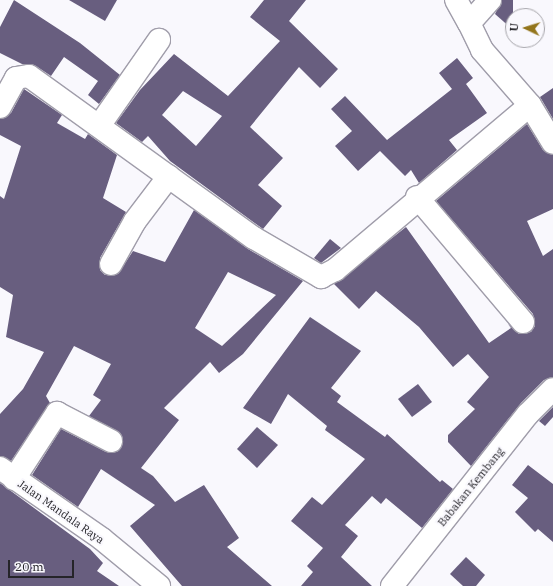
<!DOCTYPE html>
<html>
<head>
<meta charset="utf-8">
<style>
	body { margin:0 }
	#map { position:relative; width:553px; height:586px; overflow:hidden; background:#f9f8fd; font-family:"IBM Plex Serif",serif }
	div>[style] { position:absolute }
	.building>* { inset:0; background:#685e7f }
	.roads { filter:drop-shadow(1px 0 #a09daa) drop-shadow(-1px 0 #a09daa) drop-shadow(0 1px #a09daa) drop-shadow(0 -1px #a09daa) }
	.minor>* { height:22px; margin:-11px; padding:0 11px; transform-origin:11px; border-radius:11px; background:#fff }
	.tertiary>* { height:22px; margin:-11px; padding:0 11px; transform-origin:11px; border-radius:11px; background:#fff }
	span { translate:-50% -50%; white-space:nowrap; text-align:center; line-height:1.15; -webkit-text-stroke:4px #f9f8fd; paint-order:stroke }
	.street-label { font-size:11px; color:#252429 }
	.north { position:absolute; left:505px; top:8px; width:40px; height:40px; box-sizing:border-box; background:#f9f8fd; border:1px solid #a4a3a8; border-radius:50%; rotate:274deg; font-size:11px; font-weight:700; line-height:16px; text-align:center; color:#252429 }
	.north::after { content:''; display:block; margin:auto; width:14px; height:18px; background:#93751c; clip-path:polygon(50% 0,100% 100%,50% 72%,0 100%) }
	.scale { position:absolute; left:8px; top:560px; width:66px; height:18px; box-sizing:border-box; border:2px solid #252429; border-top:0; padding-left:5px; font-size:12px; line-height:14px; white-space:nowrap; color:#252429; -webkit-text-stroke:3px #f9f8fd; paint-order:stroke }
</style>
</head>
<body>
<div id="map">
	<div class="building">
		<div style="clip-path:polygon(14px 0,80px 43px,120px 75px,99px 104px,88px 95px,98px 81px,64px 57px,51px 76px,36px 66px,22px 64px,0 53px,0 27px)"></div>
		<div style="clip-path:polygon(69px 0,117px 0,105px 21px)"></div>
		<div style="clip-path:polygon(evenodd,264px 0,306px 0,289px 21px,338px 69px,320px 88px,299px 67px,250px 127px,283px 158px,258px 185px,282px 206px,263px 229px,170px 161px,148px 136px,142px 142px,116px 123px,140px 90px,174px 54px,228px 96px,280px 41px,250px 17px,264px 0,183px 91px,222px 116px,196px 146px,162px 115px,183px 91px)"></div>
		<div style="clip-path:polygon(502px 0,513px 0,513px 30px,495px 14px)"></div>
		<div style="clip-path:polygon(457px 58px,473px 78px,466px 84px,487px 113px,449px 140px,457px 150px,419px 183px,411px 170px,405px 176px,380px 151px,358px 171px,335px 146px,352px 131px,331px 109px,345px 96px,387px 140px,452px 89px,439px 73px)"></div>
		<div style="clip-path:polygon(553px 88px,553px 119px,540px 97px)"></div>
		<div style="clip-path:polygon(evenodd,24px 89px,62px 115px,57px 123px,85px 139px,88px 134px,117px 155px,103px 198px,126px 212px,100px 258px,100px 270px,105px 275px,118px 274px,133px 251px,165px 262px,194px 210px,248px 249px,303px 281px,243px 354px,219px 373px,210px 362px,164px 408px,179px 420px,141px 468px,153px 476px,175px 502px,204px 485px,239px 538px,227px 547px,272px 586px,182px 586px,130px 526px,155px 505px,101px 469px,78px 507px,32px 475px,61px 429px,106px 452px,117px 452px,122px 446px,121px 434px,89px 416px,101px 400px,93px 395px,111px 364px,74px 346px,46px 396px,50px 403px,11px 461px,0 456px,0 414px,23px 389px,44px 352px,6px 337px,13px 295px,0 287px,0 196px,4px 199px,21px 146px,0 135px,0 119px,11px 113px,24px 89px,228px 272px,276px 295px,222px 346px,195px 328px,228px 272px)"></div>
		<div style="clip-path:polygon(527px 124px,543px 150px,553px 155px,553px 209px,527px 221px,543px 256px,553px 249px,553px 377px,544px 380px,521px 403px,471px 466px,448px 442px,448px 435px,475px 409px,467px 402px,489px 377px,468px 354px,453px 367px,419px 327px,376px 291px,359px 309px,334px 284px,406px 227px,489px 343px,511px 328px,508px 324px,519px 334px,531px 332px,535px 326px,533px 314px,436px 201px)"></div>
		<div style="clip-path:polygon(330px 239px,341px 248px,321px 263px,314px 258px)"></div>
		<div style="clip-path:polygon(310px 317px,361px 351px,331px 388px,341px 396px,337px 402px,385px 437px,387px 434px,440px 482px,442px 480px,453px 489px,422px 528px,386px 498px,381px 504px,372px 496px,345px 525px,358px 536px,341px 557px,372px 586px,301px 586px,313px 572px,307px 566px,323px 548px,291px 521px,312px 497px,322px 505px,365px 459px,325px 430px,327px 426px,288px 394px,271px 424px,243px 408px)"></div>
		<div style="clip-path:polygon(418px 384px,432px 402px,412px 417px,398px 399px)"></div>
		<div style="clip-path:polygon(553px 407px,553px 417px,545px 426px,539px 421px)"></div>
		<div style="clip-path:polygon(257px 427px,278px 445px,257px 468px,237px 449px)"></div>
		<div style="clip-path:polygon(528px 465px,553px 484px,553px 542px,538px 529px,535px 532px,515px 512px,528px 498px,512px 485px)"></div>
		<div style="clip-path:polygon(0 483px,90px 549px,103px 563px,97px 571px,119px 586px,0 586px)"></div>
		<div style="clip-path:polygon(466px 557px,485px 575px,476px 586px,463px 586px,450px 574px)"></div>
	</div>
	<div class="roads">
		<div class="minor">
			<div style="left:456px;top:0;width:26px;rotate:61deg"></div>
			<div style="left:490px;top:0;width:31px;rotate:132deg"></div>
			<div style="left:469px;top:23px;width:30px;rotate:64deg"></div>
			<div style="left:482px;top:50px;width:73px;rotate:48.9deg"></div>
			<div style="left:530px;top:105px;width:44px;rotate:58.8deg"></div>
			<div style="left:0;top:107px;width:33px;rotate:-61deg"></div>
			<div style="left:16px;top:78px;width:13px;rotate:-9deg"></div>
			<div style="left:29px;top:76px;width:277px;rotate:35.8deg"></div>
			<div style="left:254px;top:238px;width:78px;rotate:30.2deg"></div>
			<div style="left:321px;top:277px;width:16px;rotate:-27deg"></div>
			<div style="left:335px;top:270px;width:255px;rotate:-40.2deg"></div>
			<div style="left:99px;top:126px;width:105px;rotate:-55.1deg"></div>
			<div style="left:417px;top:197px;width:164px;rotate:49.7deg"></div>
			<div style="left:111px;top:264px;width:49px;rotate:-60.8deg"></div>
			<div style="left:135px;top:221px;width:56px;rotate:-52.9deg"></div>
			<div style="left:14px;top:479px;width:79px;rotate:-56.9deg"></div>
			<div style="left:57px;top:413px;width:61px;rotate:27.4deg"></div>
			<div style="left:392px;top:586px;width:219px;rotate:-51.7deg"></div>
			<div style="left:528px;top:414px;width:35px;rotate:-45deg"></div>
		</div>
		<div class="tertiary">
			<div style="left:0;top:468px;width:124px;rotate:34.8deg"></div>
			<div style="left:102px;top:539px;width:74px;rotate:39.5deg"></div>
		</div>
	</div>
	<div class="street-label">
		<span style="left:471px;top:487px;rotate:-51deg">Babakan Kembang</span>
		<span style="left:61px;top:512px;rotate:35deg">Jalan Mandala Raya</span>
	</div>
	<div class="north">U</div>
	<div class="scale">20 m</div>
</div>
</body>
</html>
